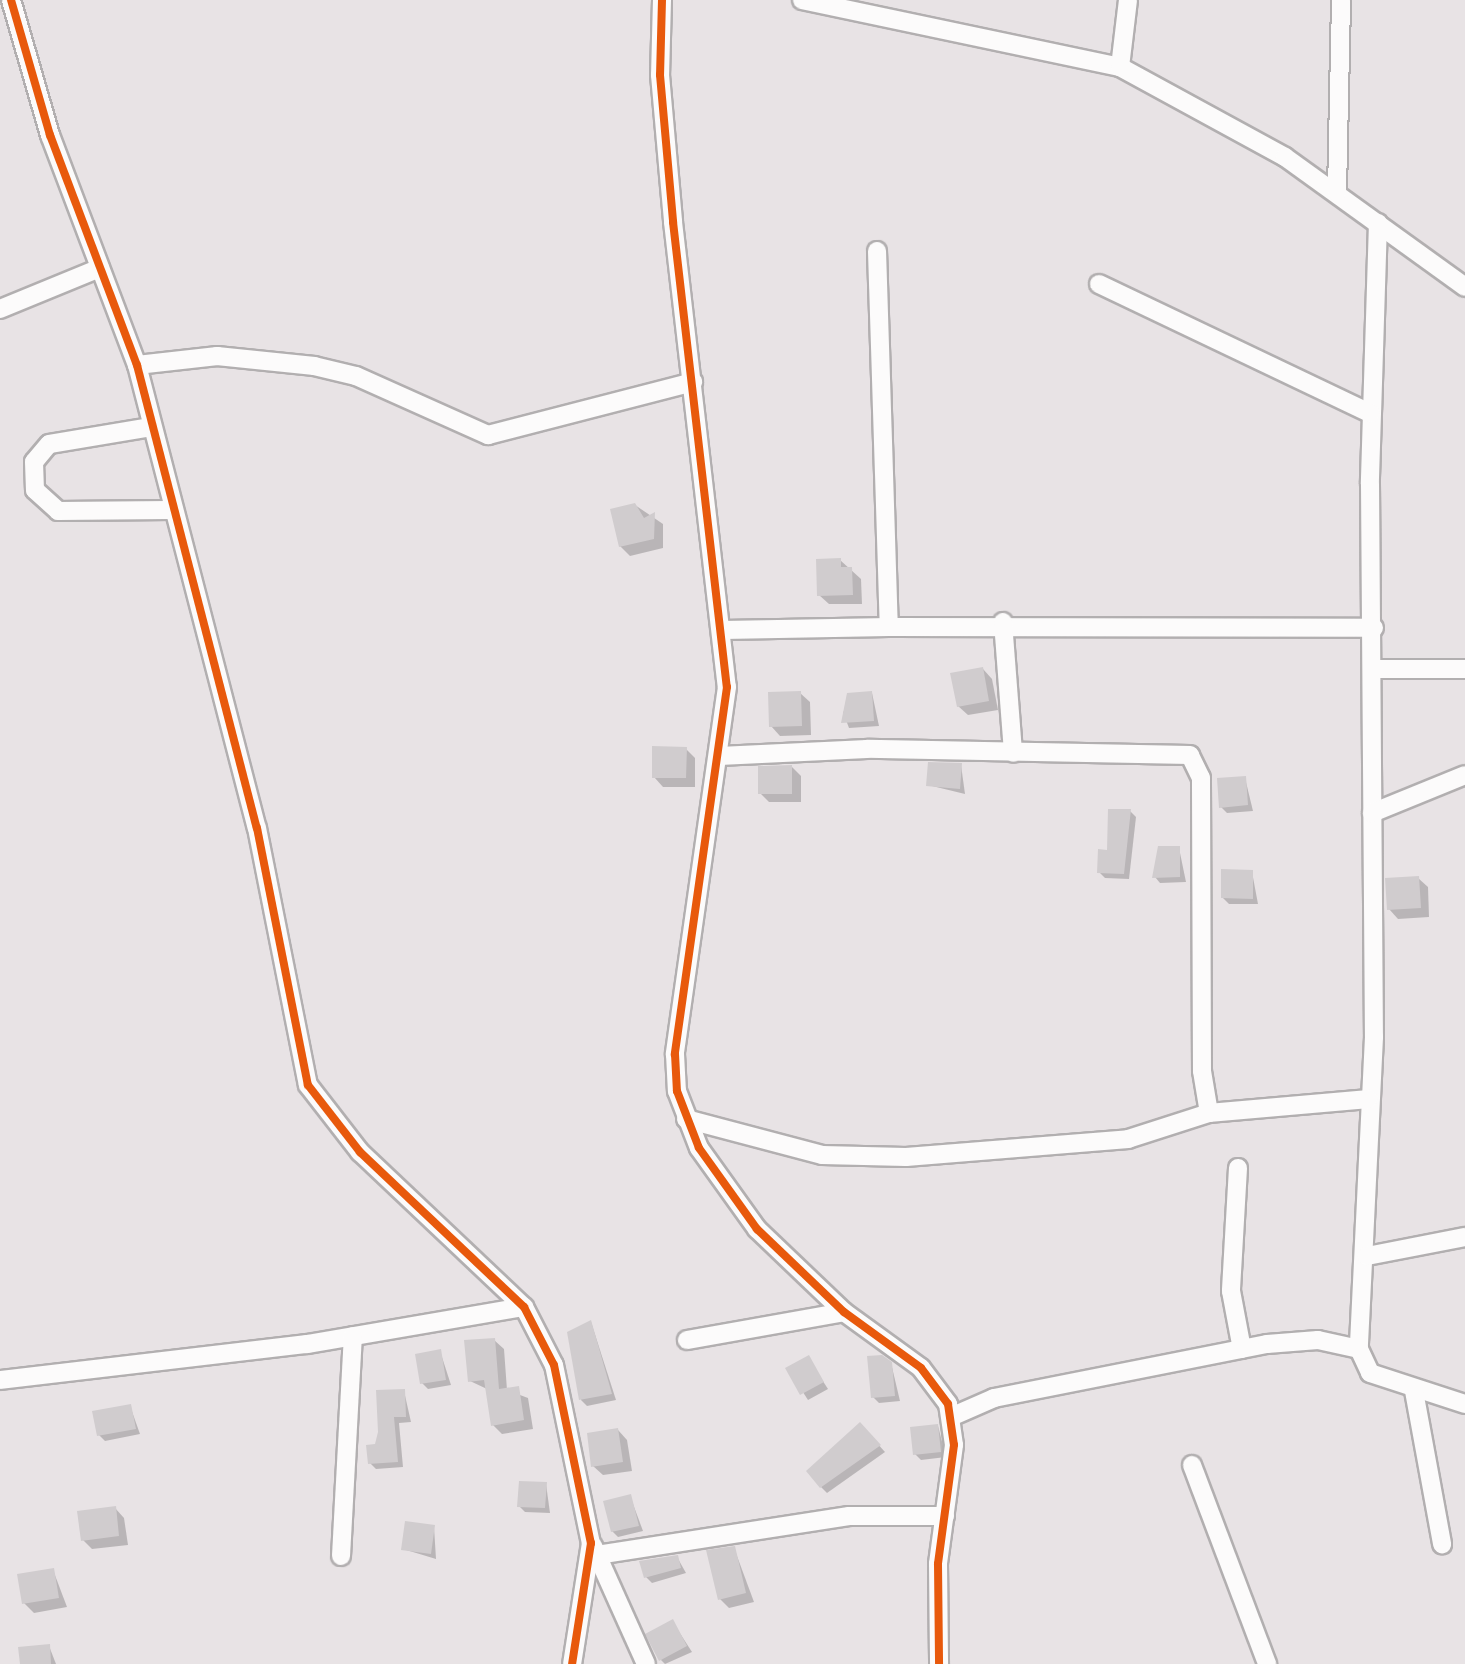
<!DOCTYPE html>
<html>
<head>
<meta charset="utf-8">
<style>
	body { margin:0 }
	#map { position:relative; width:1465px; height:1664px; overflow:hidden; background:#e8e3e5; font-family:"Roboto Condensed",sans-serif }
	div>[style] { position:absolute }
	.shadow>* { inset:0; background:#0003 }
	.building>* { inset:0; background:#d0ccce }
	.roads { filter:drop-shadow(2px 0 #b2afb0) drop-shadow(-2px 0 #b2afb0) drop-shadow(0 2px #b2afb0) drop-shadow(0 -2px #b2afb0) }
	.street>* { height:18px; margin:-9px; padding:0 9px; transform-origin:9px; border-radius:9px; background:#fcfbfb }
	.cycleway>* { height:8px; margin:-4px; padding:0 4px; transform-origin:4px; border-radius:4px; background:#e8590c }
	span { translate:-50% -50%; white-space:nowrap; text-align:center; line-height:1.15; -webkit-text-stroke:6px #f6eff2; paint-order:stroke }
</style>
</head>
<body>
<div id="map">
	<div class="shadow">
		<div style="clip-path:polygon(635px 505px,663px 524px,663px 548px,630px 556px,620px 546px)"></div>
		<div style="clip-path:polygon(840px 560px,861px 579px,862px 604px,829px 604px,819px 595px)"></div>
		<div style="clip-path:polygon(983px 669px,992px 679px,998px 710px,968px 715px,958px 706px)"></div>
		<div style="clip-path:polygon(800px 693px,810px 702px,811px 735px,780px 736px,771px 726px)"></div>
		<div style="clip-path:polygon(872px 693px,879px 726px,849px 728px,843px 712px)"></div>
		<div style="clip-path:polygon(686px 749px,695px 758px,695px 787px,663px 787px,654px 777px)"></div>
		<div style="clip-path:polygon(961px 765px,965px 794px,928px 785px)"></div>
		<div style="clip-path:polygon(792px 767px,801px 776px,801px 802px,769px 802px,760px 793px)"></div>
		<div style="clip-path:polygon(1245px 778px,1253px 811px,1227px 813px,1221px 807px)"></div>
		<div style="clip-path:polygon(1130px 811px,1136px 817px,1129px 879px,1105px 878px,1099px 872px)"></div>
		<div style="clip-path:polygon(1179px 848px,1186px 882px,1160px 883px,1155px 877px)"></div>
		<div style="clip-path:polygon(1252px 872px,1258px 904px,1229px 904px,1223px 898px)"></div>
		<div style="clip-path:polygon(1418px 878px,1428px 887px,1429px 917px,1398px 919px,1389px 909px)"></div>
		<div style="clip-path:polygon(591px 1322px,616px 1400px,587px 1406px,581px 1400px)"></div>
		<div style="clip-path:polygon(494px 1340px,504px 1349px,507px 1390px,528px 1398px,533px 1429px,502px 1434px,493px 1425px,487px 1389px,470px 1381px)"></div>
		<div style="clip-path:polygon(440px 1351px,451px 1385px,428px 1389px,422px 1383px)"></div>
		<div style="clip-path:polygon(808px 1358px,828px 1389px,808px 1400px,788px 1369px)"></div>
		<div style="clip-path:polygon(891px 1363px,900px 1401px,879px 1403px,873px 1397px)"></div>
		<div style="clip-path:polygon(404px 1391px,411px 1422px,399px 1423px,403px 1467px,376px 1469px,370px 1463px)"></div>
		<div style="clip-path:polygon(130px 1406px,140px 1434px,105px 1441px,99px 1435px)"></div>
		<div style="clip-path:polygon(938px 1426px,946px 1457px,921px 1460px,915px 1454px)"></div>
		<div style="clip-path:polygon(618px 1430px,627px 1440px,632px 1471px,603px 1475px,593px 1466px)"></div>
		<div style="clip-path:polygon(866px 1431px,885px 1452px,827px 1493px,821px 1487px)"></div>
		<div style="clip-path:polygon(546px 1484px,550px 1513px,525px 1512px,519px 1506px)"></div>
		<div style="clip-path:polygon(630px 1496px,643px 1531px,618px 1537px,612px 1531px)"></div>
		<div style="clip-path:polygon(115px 1508px,124px 1518px,128px 1545px,92px 1549px,83px 1540px)"></div>
		<div style="clip-path:polygon(434px 1527px,436px 1559px,403px 1549px)"></div>
		<div style="clip-path:polygon(734px 1548px,754px 1602px,729px 1608px,719px 1598px)"></div>
		<div style="clip-path:polygon(677px 1557px,686px 1573px,652px 1583px,646px 1577px,642px 1562px)"></div>
		<div style="clip-path:polygon(53px 1570px,67px 1607px,34px 1613px,24px 1603px)"></div>
		<div style="clip-path:polygon(672px 1621px,692px 1652px,665px 1664px,661px 1660px)"></div>
		<div style="clip-path:polygon(49px 1646px,56px 1664px,22px 1664px)"></div>
	</div>
	<div class="building">
		<div style="clip-path:polygon(635px 503px,644px 518px,655px 512px,654px 539px,619px 547px,610px 509px)"></div>
		<div style="clip-path:polygon(841px 558px,841px 567px,852px 567px,853px 595px,817px 596px,816px 559px)"></div>
		<div style="clip-path:polygon(983px 667px,989px 701px,957px 707px,950px 673px)"></div>
		<div style="clip-path:polygon(801px 691px,802px 726px,769px 727px,768px 692px)"></div>
		<div style="clip-path:polygon(872px 691px,874px 721px,841px 723px,847px 693px)"></div>
		<div style="clip-path:polygon(652px 746px,687px 747px,686px 778px,652px 778px)"></div>
		<div style="clip-path:polygon(928px 762px,962px 763px,960px 789px,926px 786px)"></div>
		<div style="clip-path:polygon(792px 765px,792px 794px,758px 794px,758px 766px)"></div>
		<div style="clip-path:polygon(1246px 776px,1248px 805px,1219px 808px,1217px 778px)"></div>
		<div style="clip-path:polygon(1108px 809px,1131px 809px,1124px 874px,1097px 873px,1098px 849px,1107px 850px)"></div>
		<div style="clip-path:polygon(1158px 846px,1180px 846px,1180px 877px,1152px 878px)"></div>
		<div style="clip-path:polygon(1221px 869px,1253px 870px,1253px 899px,1221px 898px)"></div>
		<div style="clip-path:polygon(1419px 876px,1421px 908px,1387px 910px,1385px 878px)"></div>
		<div style="clip-path:polygon(591px 1320px,612px 1394px,579px 1400px,567px 1332px)"></div>
		<div style="clip-path:polygon(495px 1338px,499px 1389px,519px 1386px,524px 1420px,491px 1426px,484px 1380px,468px 1382px,464px 1340px)"></div>
		<div style="clip-path:polygon(441px 1349px,446px 1380px,420px 1384px,415px 1354px)"></div>
		<div style="clip-path:polygon(809px 1355px,824px 1382px,800px 1395px,785px 1368px)"></div>
		<div style="clip-path:polygon(882px 1355px,892px 1362px,895px 1396px,871px 1398px,867px 1356px)"></div>
		<div style="clip-path:polygon(405px 1389px,406px 1417px,394px 1417px,398px 1462px,368px 1464px,366px 1445px,375px 1444px,378px 1432px,376px 1390px)"></div>
		<div style="clip-path:polygon(131px 1404px,136px 1429px,97px 1436px,92px 1411px)"></div>
		<div style="clip-path:polygon(860px 1422px,881px 1445px,820px 1488px,806px 1471px)"></div>
		<div style="clip-path:polygon(938px 1424px,941px 1452px,913px 1455px,910px 1427px)"></div>
		<div style="clip-path:polygon(618px 1428px,623px 1462px,591px 1467px,587px 1433px)"></div>
		<div style="clip-path:polygon(519px 1481px,547px 1482px,545px 1508px,517px 1507px)"></div>
		<div style="clip-path:polygon(631px 1494px,639px 1526px,611px 1532px,603px 1501px)"></div>
		<div style="clip-path:polygon(116px 1506px,119px 1536px,81px 1541px,77px 1511px)"></div>
		<div style="clip-path:polygon(405px 1521px,435px 1525px,431px 1554px,401px 1550px)"></div>
		<div style="clip-path:polygon(735px 1546px,746px 1593px,718px 1600px,706px 1550px)"></div>
		<div style="clip-path:polygon(678px 1555px,681px 1568px,644px 1578px,639px 1561px)"></div>
		<div style="clip-path:polygon(54px 1568px,59px 1598px,22px 1604px,17px 1574px)"></div>
		<div style="clip-path:polygon(673px 1619px,687px 1646px,659px 1661px,645px 1634px)"></div>
		<div style="clip-path:polygon(50px 1644px,51px 1664px,20px 1664px,18px 1647px)"></div>
	</div>
	<div class="roads">
		<div class="street">
			<div style="left:11px;top:0;width:141px;rotate:73.9deg"></div>
			<div style="left:50px;top:135px;width:246px;rotate:69.3deg"></div>
			<div style="left:137px;top:365px;width:478px;rotate:75.5deg"></div>
			<div style="left:257px;top:828px;width:262px;rotate:78.8deg"></div>
			<div style="left:308px;top:1085px;width:85px;rotate:52.2deg"></div>
			<div style="left:360px;top:1152px;width:226px;rotate:43.4deg"></div>
			<div style="left:524px;top:1307px;width:65px;rotate:62.7deg"></div>
			<div style="left:554px;top:1365px;width:182px;rotate:78.3deg"></div>
			<div style="left:591px;top:1543px;width:122px;rotate:98.9deg"></div>
			<div style="left:662px;top:0;width:75px;rotate:91.5deg"></div>
			<div style="left:660px;top:75px;width:148px;rotate:84.9deg"></div>
			<div style="left:673px;top:222px;width:468px;rotate:83.4deg"></div>
			<div style="left:727px;top:687px;width:371px;rotate:98.1deg"></div>
			<div style="left:675px;top:1054px;width:37px;rotate:87deg"></div>
			<div style="left:677px;top:1091px;width:61px;rotate:68.9deg"></div>
			<div style="left:699px;top:1148px;width:100px;rotate:54.4deg"></div>
			<div style="left:757px;top:1229px;width:120px;rotate:43.7deg"></div>
			<div style="left:844px;top:1312px;width:95px;rotate:36deg"></div>
			<div style="left:921px;top:1368px;width:45px;rotate:53.1deg"></div>
			<div style="left:948px;top:1404px;width:41px;rotate:81.7deg"></div>
			<div style="left:954px;top:1445px;width:120px;rotate:97.7deg"></div>
			<div style="left:938px;top:1564px;width:100px;rotate:89.4deg"></div>
			<div style="left:802px;top:0;width:325px;rotate:11.9deg"></div>
			<div style="left:1120px;top:67px;width:188px;rotate:28.6deg"></div>
			<div style="left:1285px;top:157px;width:222px;rotate:35.8deg"></div>
			<div style="left:1120px;top:67px;width:67px;rotate:-83.2deg"></div>
			<div style="left:1337px;top:192px;width:192px;rotate:-88.8deg"></div>
			<div style="left:1378px;top:223px;width:261px;rotate:91.8deg"></div>
			<div style="left:1370px;top:484px;width:553px;rotate:89.59deg"></div>
			<div style="left:1374px;top:1037px;width:312px;rotate:92.8deg"></div>
			<div style="left:1359px;top:1349px;width:26px;rotate:65deg"></div>
			<div style="left:1370px;top:1373px;width:100px;rotate:18.1deg"></div>
			<div style="left:877px;top:251px;width:376px;rotate:88.2deg"></div>
			<div style="left:889px;top:627px;width:485px;rotate:0.1deg"></div>
			<div style="left:1099px;top:284px;width:301px;rotate:25.5deg"></div>
			<div style="left:0;top:309px;width:108px;rotate:-22.3deg"></div>
			<div style="left:137px;top:365px;width:81px;rotate:-6.4deg"></div>
			<div style="left:217px;top:356px;width:98px;rotate:5.9deg"></div>
			<div style="left:314px;top:366px;width:43px;rotate:13.4deg"></div>
			<div style="left:356px;top:376px;width:145px;rotate:24.1deg"></div>
			<div style="left:488px;top:435px;width:212px;rotate:-14.5deg"></div>
			<div style="left:151px;top:427px;width:103px;rotate:170.5deg"></div>
			<div style="left:49px;top:444px;width:23px;rotate:130deg"></div>
			<div style="left:34px;top:462px;width:28px;rotate:88deg"></div>
			<div style="left:35px;top:490px;width:31px;rotate:42deg"></div>
			<div style="left:58px;top:511px;width:112px;rotate:-0.5deg"></div>
			<div style="left:1003px;top:622px;width:131px;rotate:85.6deg"></div>
			<div style="left:723px;top:630px;width:166px;rotate:-1deg"></div>
			<div style="left:1376px;top:669px;width:89px"></div>
			<div style="left:1372px;top:813px;width:100px;rotate:-22.2deg"></div>
			<div style="left:1209px;top:1113px;width:160px;rotate:-5deg"></div>
			<div style="left:686px;top:1119px;width:141px;rotate:14.8deg"></div>
			<div style="left:822px;top:1155px;width:84px;rotate:1.4deg"></div>
			<div style="left:906px;top:1157px;width:223px;rotate:-4.6deg"></div>
			<div style="left:1128px;top:1139px;width:85px;rotate:-17.8deg"></div>
			<div style="left:1209px;top:1113px;width:43px;rotate:-99.5deg"></div>
			<div style="left:1202px;top:1071px;width:293px;rotate:-90.2deg"></div>
			<div style="left:1201px;top:778px;width:25px;rotate:-116deg"></div>
			<div style="left:1190px;top:755px;width:323px;rotate:-178.9deg"></div>
			<div style="left:867px;top:749px;width:148px;rotate:177.3deg"></div>
			<div style="left:1238px;top:1168px;width:123px;rotate:93.3deg"></div>
			<div style="left:1231px;top:1291px;width:59px;rotate:79.3deg"></div>
			<div style="left:1367px;top:1256px;width:100px;rotate:-11deg"></div>
			<div style="left:687px;top:1340px;width:159px;rotate:-10.1deg"></div>
			<div style="left:0;top:1380px;width:309px;rotate:-6.7deg"></div>
			<div style="left:307px;top:1344px;width:220px;rotate:-9.7deg"></div>
			<div style="left:1414px;top:1391px;width:156px;rotate:79.6deg"></div>
			<div style="left:953px;top:1416px;width:45px;rotate:-23.7deg"></div>
			<div style="left:994px;top:1398px;width:278px;rotate:-11.2deg"></div>
			<div style="left:1267px;top:1344px;width:51px;rotate:-4.5deg"></div>
			<div style="left:1318px;top:1340px;width:42px;rotate:12.4deg"></div>
			<div style="left:1192px;top:1465px;width:213px;rotate:69.3deg"></div>
			<div style="left:593px;top:1546px;width:129px;rotate:65.8deg"></div>
			<div style="left:597px;top:1555px;width:255px;rotate:-8.8deg"></div>
			<div style="left:849px;top:1516px;width:96px"></div>
			<div style="left:341px;top:1556px;width:220px;rotate:-86.9deg"></div>
		</div>
	</div>
	<div class="cycleway">
		<div style="left:11px;top:0;width:141px;rotate:73.9deg"></div>
		<div style="left:50px;top:135px;width:246px;rotate:69.3deg"></div>
		<div style="left:137px;top:365px;width:478px;rotate:75.5deg"></div>
		<div style="left:257px;top:828px;width:262px;rotate:78.8deg"></div>
		<div style="left:308px;top:1085px;width:85px;rotate:52.2deg"></div>
		<div style="left:360px;top:1152px;width:226px;rotate:43.4deg"></div>
		<div style="left:524px;top:1307px;width:65px;rotate:62.7deg"></div>
		<div style="left:554px;top:1365px;width:182px;rotate:78.3deg"></div>
		<div style="left:591px;top:1543px;width:122px;rotate:98.9deg"></div>
		<div style="left:662px;top:0;width:75px;rotate:91.5deg"></div>
		<div style="left:660px;top:75px;width:148px;rotate:84.9deg"></div>
		<div style="left:673px;top:222px;width:468px;rotate:83.4deg"></div>
		<div style="left:727px;top:687px;width:371px;rotate:98.1deg"></div>
		<div style="left:675px;top:1054px;width:37px;rotate:87deg"></div>
		<div style="left:677px;top:1091px;width:61px;rotate:68.9deg"></div>
		<div style="left:699px;top:1148px;width:100px;rotate:54.4deg"></div>
		<div style="left:757px;top:1229px;width:120px;rotate:43.7deg"></div>
		<div style="left:844px;top:1312px;width:95px;rotate:36deg"></div>
		<div style="left:921px;top:1368px;width:45px;rotate:53.1deg"></div>
		<div style="left:948px;top:1404px;width:41px;rotate:81.7deg"></div>
		<div style="left:954px;top:1445px;width:120px;rotate:97.7deg"></div>
		<div style="left:938px;top:1564px;width:100px;rotate:89.4deg"></div>
	</div>
</div>
</body>
</html>
